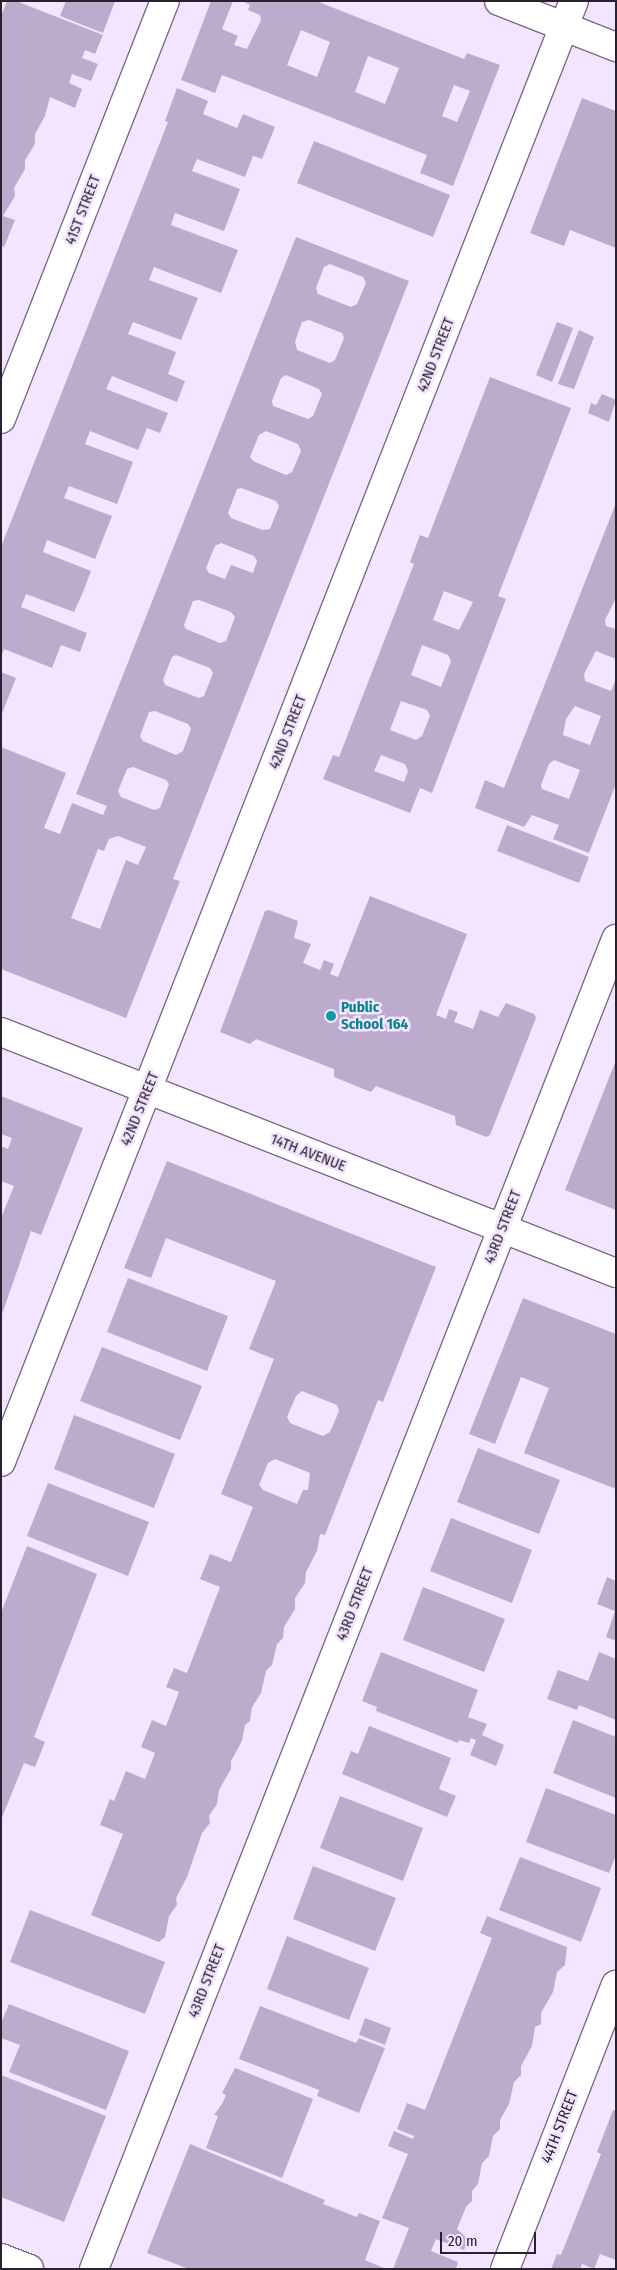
<!DOCTYPE html>
<html>
<head>
<meta charset="utf-8">
<style>
	body { margin:0 }
	#map { position:relative; width:617px; height:2270px; overflow:hidden; background:#f3e5ff; font-family:"Fira Sans Condensed",sans-serif }
	div>[style] { position:absolute }
	.building>* { inset:0; background:#bdabcd }
	.roads { filter:drop-shadow(1px 0 #7b6c89) drop-shadow(-1px 0 #7b6c89) drop-shadow(0 1px #7b6c89) drop-shadow(0 -1px #7b6c89) }
	.minor>* { height:28px; margin:-14px; padding:0 14px; transform-origin:14px; border-radius:14px; background:#fff }
	.secondary>* { height:28px; margin:-14px; padding:0 14px; transform-origin:14px; border-radius:14px; background:#fff }
	.dots>* { width:14px; height:14px; translate:-50% -50%; box-sizing:border-box; border:2px solid #f3e5ff; border-radius:50% }
	span { translate:-50% -50%; white-space:nowrap; text-align:center; line-height:1.15; -webkit-text-stroke:5px #f3e5ff; paint-order:stroke }
	.street-label { font-size:15px; color:#29222e }
	.culture-label { font-size:15px; color:#0d838f; font-weight:700 }
	.left { translate:0 -50%; text-align:left }
	.frame { position:absolute; inset:0; border:2px solid #29222e; pointer-events:none }
	.scale { position:absolute; left:440px; top:2232px; width:96px; height:22px; box-sizing:border-box; border:2px solid #29222e; border-top:0; padding-left:6px; font-size:15px; line-height:18px; white-space:nowrap; color:#29222e; -webkit-text-stroke:4px #f3e5ff; paint-order:stroke }
</style>
</head>
<body>
<div id="map">
	<div class="building">
		<div style="clip-path:polygon(7px 1px,16px 1px,103px 35px,95px 54px,85px 50px,82px 58px,98px 64px,91px 81px,72px 74px,69px 83px,82px 89px,75px 108px,50px 97px,45px 116px,35px 134px,35px 144px,25px 160px,25px 169px,14px 188px,15px 196px,3px 216px,15px 220px,4px 247px,1px 246px,1px 16px)"></div>
		<div style="clip-path:polygon(66px 1px,115px 1px,103px 33px,60px 16px)"></div>
		<div style="clip-path:polygon(evenodd,211px 1px,233px 1px,222px 29px,238px 36px,234px 45px,247px 49px,261px 20px,260px 15px,248px 10px,250px 5px,242px 1px,316px 1px,464px 59px,467px 53px,500px 65px,453px 186px,420px 173px,427px 155px,256px 88px,222px 75px,215px 93px,181px 80px,211px 1px,301px 30px,330px 42px,317px 77px,287px 65px,301px 30px,211px 1px,368px 56px,399px 68px,385px 104px,355px 92px,368px 56px,211px 1px,454px 85px,470px 91px,457px 122px,442px 116px,454px 85px)"></div>
		<div style="clip-path:polygon(177px 88px,208px 101px,203px 114px,237px 128px,243px 114px,275px 127px,262px 159px,253px 156px,245px 177px,197px 159px,192px 171px,240px 189px,224px 231px,175px 213px,171px 225px,238px 250px,221px 293px,154px 267px,149px 280px,198px 298px,181px 340px,133px 322px,128px 334px,176px 352px,168px 374px,185px 381px,177px 402px,112px 376px,106px 389px,168px 413px,160px 433px,147px 428px,138px 450px,90px 431px,85px 444px,133px 462px,117px 504px,69px 486px,64px 498px,112px 516px,95px 559px,47px 540px,43px 552px,91px 571px,83px 592px,74px 612px,26px 594px,21px 607px,87px 633px,80px 652px,61px 645px,52px 668px,4px 649px,1px 657px,1px 547px,168px 122px,165px 121px)"></div>
		<div style="clip-path:polygon(582px 98px,616px 111px,616px 248px,570px 230px,564px 246px,530px 233px)"></div>
		<div style="clip-path:polygon(314px 141px,450px 195px,433px 237px,297px 183px)"></div>
		<div style="clip-path:polygon(evenodd,296px 237px,409px 281px,173px 879px,180px 881px,126px 1018px,1px 969px,1px 747px,66px 773px,44px 828px,60px 834px,72px 803px,103px 815px,107px 806px,76px 794px,296px 237px,330px 264px,363px 277px,366px 283px,357px 304px,351px 307px,318px 294px,316px 288px,324px 267px,330px 264px,296px 237px,309px 320px,342px 333px,344px 338px,335px 360px,330px 363px,297px 350px,295px 342px,298px 333px,302px 322px,309px 320px,296px 237px,286px 375px,319px 389px,322px 394px,313px 416px,308px 419px,273px 406px,272px 401px,281px 378px,286px 375px,296px 237px,266px 431px,298px 444px,301px 451px,292px 472px,286px 475px,253px 461px,250px 457px,259px 435px,266px 431px,296px 237px,241px 488px,276px 501px,279px 506px,270px 529px,263px 530px,231px 518px,228px 513px,237px 489px,241px 488px,296px 237px,221px 543px,254px 556px,257px 561px,253px 573px,231px 565px,225px 579px,209px 573px,206px 568px,215px 546px,221px 543px,296px 237px,199px 600px,231px 612px,235px 617px,226px 641px,220px 643px,186px 629px,184px 625px,193px 601px,199px 600px,296px 237px,176px 655px,210px 668px,213px 673px,204px 696px,199px 698px,165px 685px,163px 680px,172px 657px,176px 655px,296px 237px,155px 711px,188px 724px,191px 729px,183px 751px,176px 755px,143px 741px,140px 736px,149px 712px,155px 711px,296px 237px,133px 767px,166px 780px,169px 784px,160px 808px,154px 810px,121px 797px,118px 791px,127px 769px,133px 767px,296px 237px,118px 836px,146px 847px,138px 865px,126px 860px,100px 929px,71px 918px,98px 849px,104px 851px,109px 839px,118px 836px)"></div>
		<div style="clip-path:polygon(557px 322px,573px 328px,552px 382px,536px 375px)"></div>
		<div style="clip-path:polygon(579px 330px,594px 337px,574px 389px,558px 384px)"></div>
		<div style="clip-path:polygon(evenodd,490px 377px,571px 408px,498px 596px,506px 599px,432px 793px,420px 788px,410px 813px,323px 779px,333px 755px,339px 757px,414px 564px,410px 562px,420px 535px,428px 538px,490px 377px,444px 591px,473px 602px,459px 630px,433px 620px,444px 591px,490px 377px,422px 645px,448px 655px,451px 661px,441px 687px,411px 675px,422px 645px,490px 377px,401px 701px,427px 710px,430px 716px,422px 736px,416px 740px,390px 730px,401px 701px,490px 377px,381px 755px,405px 764px,408px 771px,404px 782px,374px 771px,381px 755px)"></div>
		<div style="clip-path:polygon(602px 394px,616px 400px,609px 422px,588px 413px,591px 403px,596px 405px)"></div>
		<div style="clip-path:polygon(evenodd,616px 503px,616px 598px,605px 620px,606px 626px,616px 629px,616px 659px,596px 651px,584px 674px,585px 681px,611px 691px,616px 679px,616px 784px,589px 853px,553px 839px,559px 825px,532px 815px,524px 827px,475px 808px,485px 780px,504px 788px,616px 503px,575px 706px,601px 716px,590px 745px,563px 735px,566px 719px,575px 706px,616px 503px,554px 760px,580px 770px,569px 799px,542px 789px,541px 785px,549px 764px,554px 760px)"></div>
		<div style="clip-path:polygon(1px 672px,16px 678px,1px 716px)"></div>
		<div style="clip-path:polygon(507px 825px,589px 857px,579px 883px,497px 851px)"></div>
		<div style="clip-path:polygon(370px 896px,467px 934px,436px 1015px,446px 1019px,449px 1009px,458px 1012px,454px 1022px,473px 1029px,480px 1010px,498px 1017px,506px 1003px,534px 1014px,536px 1018px,490px 1135px,486px 1137px,456px 1125px,455px 1116px,376px 1086px,371px 1092px,334px 1077px,334px 1069px,256px 1039px,250px 1044px,220px 1032px,265px 911px,269px 910px,298px 921px,294px 938px,311px 944px,303px 963px,320px 970px,324px 960px,334px 964px,330px 974px,338px 977px)"></div>
		<div style="clip-path:polygon(616px 1060px,616px 1210px,565px 1190px)"></div>
		<div style="clip-path:polygon(1px 1096px,83px 1128px,41px 1235px,31px 1231px,1px 1317px,1px 1218px,14px 1186px,1px 1181px,1px 1146px,8px 1149px,12px 1138px,1px 1134px)"></div>
		<div style="clip-path:polygon(evenodd,167px 1161px,436px 1267px,383px 1402px,378px 1400px,325px 1535px,320px 1534px,317px 1551px,306px 1572px,305px 1583px,295px 1598px,295px 1609px,284px 1627px,283px 1638px,277px 1644px,272px 1665px,266px 1671px,261px 1693px,252px 1707px,250px 1721px,245px 1725px,242px 1741px,231px 1761px,231px 1769px,219px 1790px,217px 1804px,209px 1816px,210px 1823px,202px 1833px,187px 1877px,176px 1898px,177px 1905px,169px 1916px,165px 1937px,159px 1942px,91px 1915px,123px 1834px,100px 1825px,110px 1799px,114px 1801px,126px 1771px,145px 1779px,155px 1753px,141px 1747px,152px 1720px,166px 1726px,179px 1692px,166px 1687px,174px 1668px,187px 1673px,220px 1587px,200px 1579px,210px 1554px,231px 1562px,253px 1507px,221px 1494px,274px 1359px,249px 1349px,276px 1281px,166px 1238px,151px 1278px,124px 1268px,167px 1161px,302px 1391px,337px 1405px,339px 1411px,330px 1432px,323px 1436px,290px 1423px,287px 1417px,296px 1396px,302px 1391px,167px 1161px,275px 1459px,310px 1473px,308px 1490px,303px 1490px,297px 1504px,263px 1490px,259px 1485px,268px 1463px,275px 1459px)"></div>
		<div style="clip-path:polygon(128px 1278px,228px 1316px,207px 1371px,107px 1332px)"></div>
		<div style="clip-path:polygon(523px 1298px,616px 1334px,616px 1489px,524px 1453px,549px 1388px,521px 1377px,495px 1444px,469px 1434px)"></div>
		<div style="clip-path:polygon(102px 1347px,202px 1386px,180px 1440px,80px 1401px)"></div>
		<div style="clip-path:polygon(74px 1415px,175px 1454px,154px 1508px,54px 1469px)"></div>
		<div style="clip-path:polygon(478px 1448px,560px 1480px,539px 1534px,457px 1502px)"></div>
		<div style="clip-path:polygon(48px 1483px,149px 1522px,128px 1576px,27px 1536px)"></div>
		<div style="clip-path:polygon(451px 1518px,532px 1550px,512px 1603px,430px 1571px)"></div>
		<div style="clip-path:polygon(27px 1546px,97px 1574px,34px 1737px,45px 1742px,35px 1767px,24px 1763px,1px 1820px,1px 1613px)"></div>
		<div style="clip-path:polygon(607px 1577px,616px 1581px,616px 1641px,606px 1637px,615px 1611px,597px 1604px)"></div>
		<div style="clip-path:polygon(423px 1587px,505px 1619px,484px 1672px,403px 1640px)"></div>
		<div style="clip-path:polygon(381px 1652px,478px 1690px,468px 1717px,487px 1724px,482px 1735px,504px 1745px,496px 1766px,470px 1755px,476px 1740px,471px 1738px,469px 1743px,459px 1740px,458px 1743px,376px 1711px,377px 1707px,362px 1701px)"></div>
		<div style="clip-path:polygon(599px 1652px,616px 1659px,616px 1720px,579px 1705px,577px 1710px,547px 1699px,558px 1670px,588px 1681px)"></div>
		<div style="clip-path:polygon(573px 1720px,616px 1737px,616px 1798px,553px 1773px)"></div>
		<div style="clip-path:polygon(369px 1726px,451px 1758px,439px 1789px,456px 1796px,447px 1817px,342px 1774px,351px 1751px,358px 1754px)"></div>
		<div style="clip-path:polygon(546px 1788px,616px 1815px,616px 1855px,609px 1873px,526px 1842px)"></div>
		<div style="clip-path:polygon(340px 1796px,423px 1828px,403px 1881px,320px 1848px)"></div>
		<div style="clip-path:polygon(520px 1857px,601px 1888px,581px 1942px,499px 1910px)"></div>
		<div style="clip-path:polygon(313px 1866px,396px 1898px,375px 1951px,293px 1919px)"></div>
		<div style="clip-path:polygon(30px 1910px,165px 1962px,145px 2014px,10px 1962px)"></div>
		<div style="clip-path:polygon(487px 1916px,567px 1947px,565px 1965px,557px 1972px,553px 1992px,541px 2013px,541px 2024px,535px 2027px,532px 2046px,521px 2066px,521px 2075px,514px 2082px,509px 2104px,500px 2120px,500px 2129px,493px 2136px,489px 2156px,482px 2163px,478px 2184px,472px 2191px,472px 2201px,466px 2207px,457px 2229px,468px 2239px,464px 2250px,436px 2239px,431px 2251px,458px 2262px,456px 2269px,393px 2269px,409px 2228px,382px 2218px,408px 2154px,388px 2146px,394px 2131px,413px 2139px,414px 2136px,397px 2129px,407px 2103px,425px 2110px,492px 1938px,480px 1933px)"></div>
		<div style="clip-path:polygon(287px 1936px,369px 1968px,349px 2020px,267px 1989px)"></div>
		<div style="clip-path:polygon(9px 2004px,129px 2051px,106px 2110px,9px 2072px,20px 2045px,1px 2038px,1px 2023px)"></div>
		<div style="clip-path:polygon(260px 2006px,356px 2043px,359px 2038px,385px 2048px,359px 2113px,317px 2096px,319px 2090px,239px 2059px)"></div>
		<div style="clip-path:polygon(365px 2018px,391px 2028px,385px 2045px,359px 2035px)"></div>
		<div style="clip-path:polygon(235px 2068px,313px 2099px,282px 2178px,206px 2148px,218px 2116px,214px 2115px,222px 2104px,226px 2095px,222px 2093px)"></div>
		<div style="clip-path:polygon(1px 2075px,106px 2116px,64px 2222px,1px 2197px)"></div>
		<div style="clip-path:polygon(613px 2110px,616px 2111px,616px 2260px,600px 2254px,594px 2269px,582px 2264px,580px 2269px,551px 2269px,557px 2254px,561px 2255px,601px 2154px,597px 2152px)"></div>
		<div style="clip-path:polygon(190px 2144px,325px 2200px,323px 2204px,357px 2217px,359px 2213px,380px 2221px,365px 2260px,386px 2269px,189px 2269px,147px 2253px)"></div>
	</div>
	<div class="roads">
		<div class="minor">
			<div style="left:499px;top:1px;width:126px;rotate:21.5deg"></div>
			<div style="left:1px;top:419px;width:449px;rotate:-68.6deg"></div>
			<div style="left:1px;top:1462px;width:1569px;rotate:-68.59deg"></div>
			<div style="left:1px;top:2258px;width:30px;rotate:21deg"></div>
			<div style="left:94px;top:2269px;width:1429px;rotate:-68.57deg"></div>
			<div style="left:505px;top:2269px;width:305px;rotate:-68.7deg"></div>
		</div>
		<div class="secondary">
			<div style="left:1px;top:1032px;width:661px;rotate:21.4deg"></div>
		</div>
	</div>
	<div class="dots">
		<div style="left:331px;top:1016px;background:#0f9aa8"></div>
	</div>
	<div class="street-label">
		<span style="left:83px;top:210px;rotate:-69deg">41ST STREET</span>
		<span style="left:436px;top:355px;rotate:-69deg">42ND STREET</span>
		<span style="left:288px;top:732px;rotate:-69deg">42ND STREET</span>
		<span style="left:140px;top:1109px;rotate:-68deg">42ND STREET</span>
		<span style="left:308px;top:1153px;rotate:21deg">14TH AVENUE</span>
		<span style="left:503px;top:1227px;rotate:-69deg">43RD STREET</span>
		<span style="left:355px;top:1604px;rotate:-69deg">43RD STREET</span>
		<span style="left:207px;top:1981px;rotate:-69deg">43RD STREET</span>
		<span style="left:560px;top:2127px;rotate:-69deg">44TH STREET</span>
	</div>
	<div class="culture-label">
		<span class="left" style="left:341px;top:1016px">Public<br>School 164</span>
	</div>
	<div class="frame"></div>
	<div class="scale">20 m</div>
</div>
</body>
</html>
